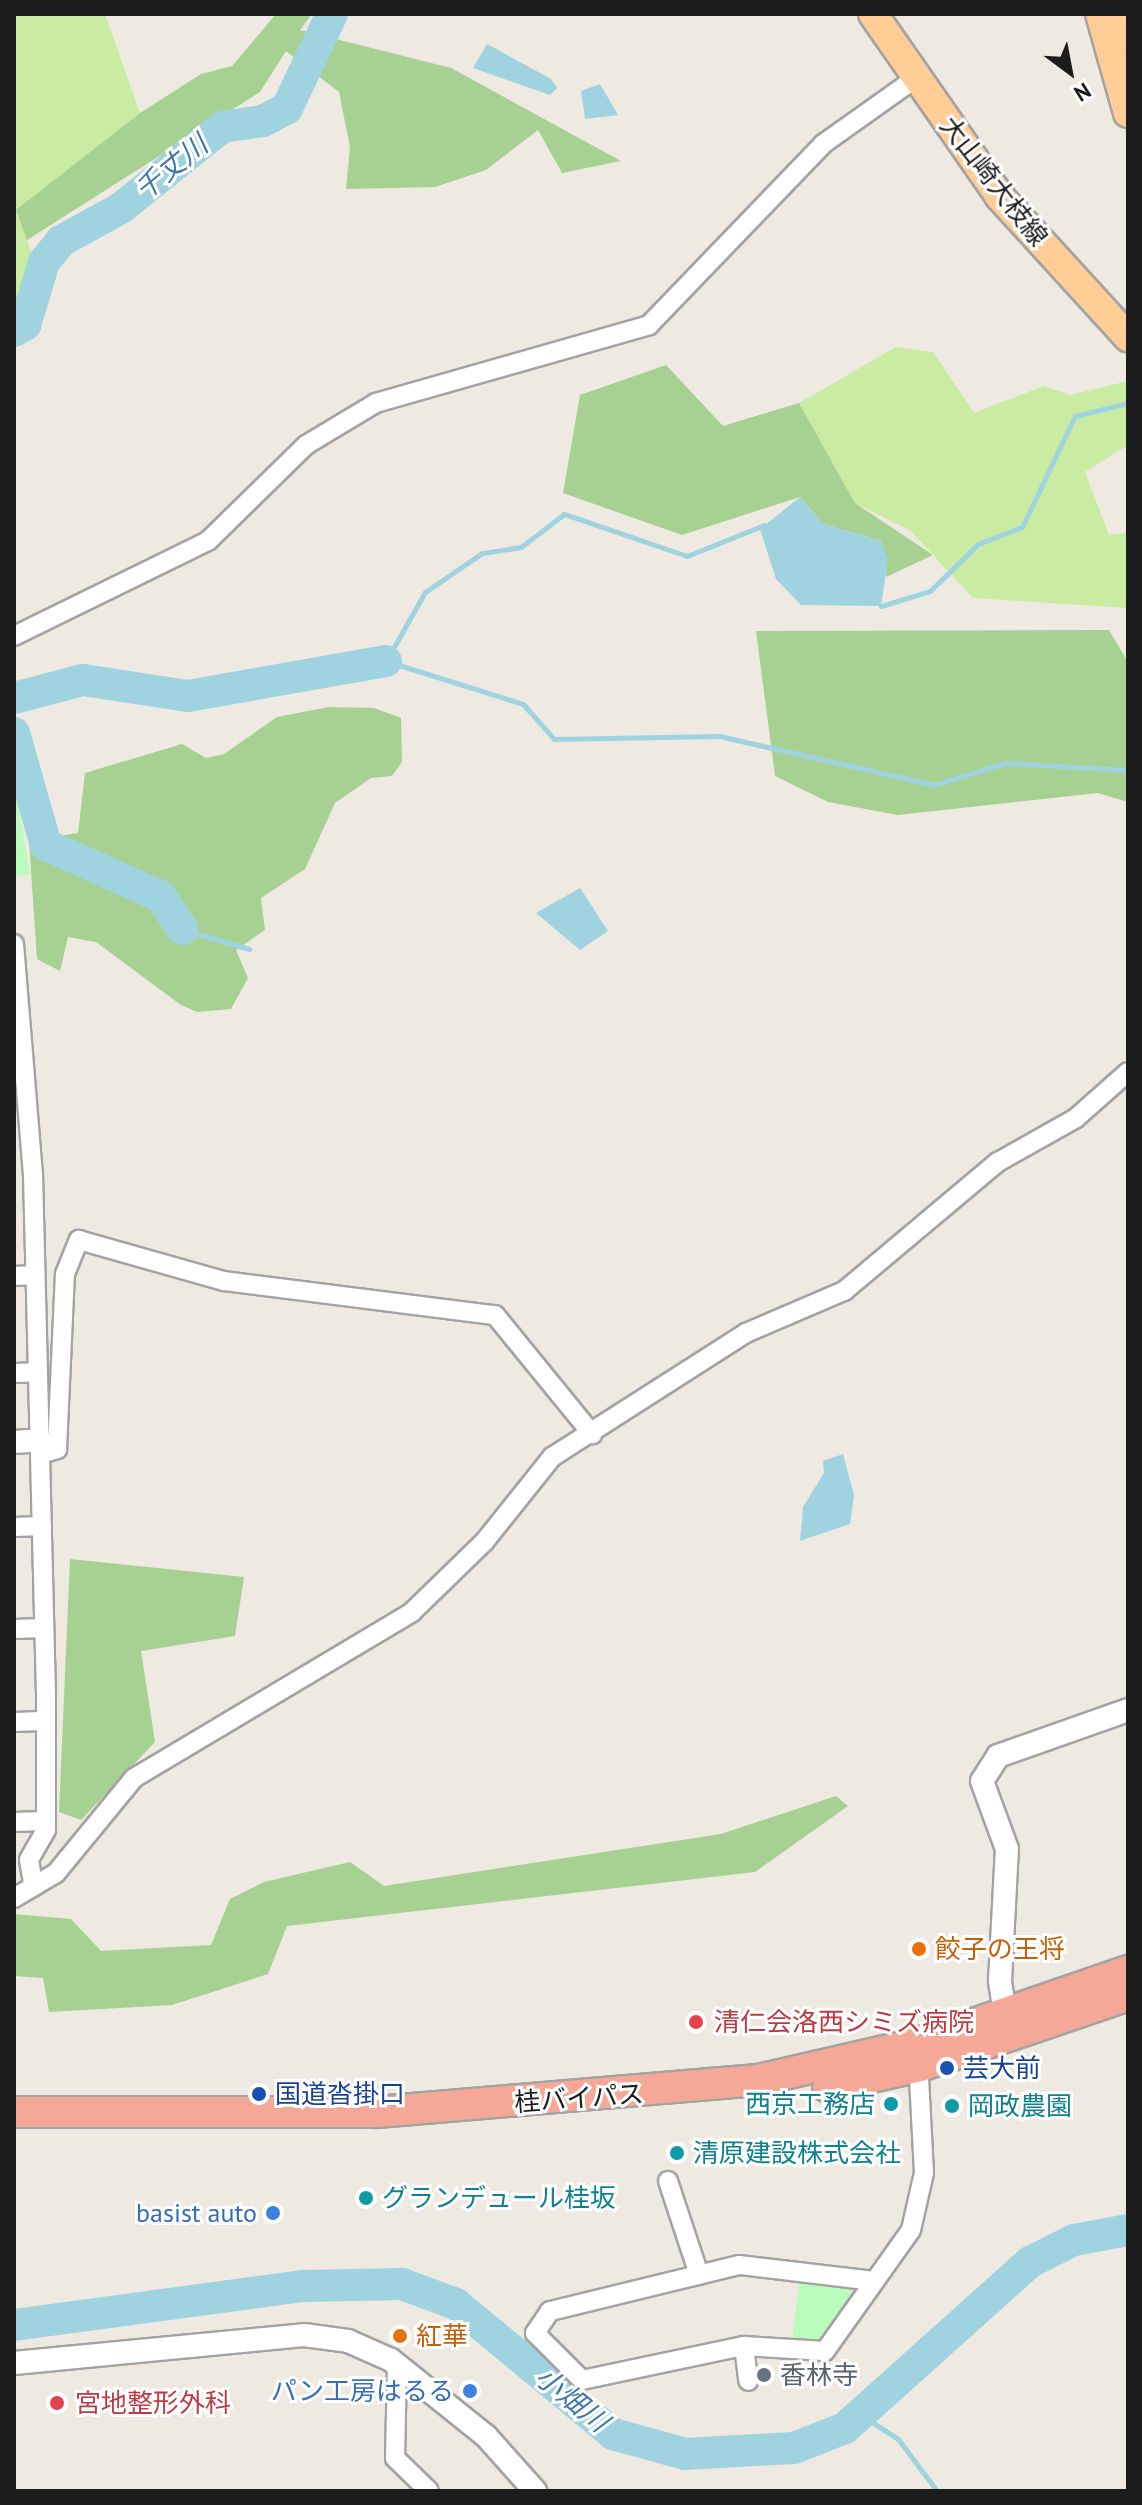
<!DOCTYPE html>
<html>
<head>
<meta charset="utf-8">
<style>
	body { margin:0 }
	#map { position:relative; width:1142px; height:2505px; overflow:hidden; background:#eee9e1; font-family:"PT Sans","Noto Sans JP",sans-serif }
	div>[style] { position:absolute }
	.grass>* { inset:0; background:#caeca2 }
	.forest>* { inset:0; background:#a7d093 }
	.park>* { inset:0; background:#b9fcbc }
	.water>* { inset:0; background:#9ed3df }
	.stream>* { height:5px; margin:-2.5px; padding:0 2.5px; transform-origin:2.5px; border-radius:2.5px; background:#9ed3df }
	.river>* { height:32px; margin:-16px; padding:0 16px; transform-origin:16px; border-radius:16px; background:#9ed3df }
	.roads { filter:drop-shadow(2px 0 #a3a3a3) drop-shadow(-2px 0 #a3a3a3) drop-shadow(0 2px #a3a3a3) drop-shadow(0 -2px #a3a3a3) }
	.minor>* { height:18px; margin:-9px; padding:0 9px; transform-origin:9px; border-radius:9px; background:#fff }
	.tertiary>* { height:22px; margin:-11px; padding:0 11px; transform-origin:11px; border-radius:11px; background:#fff }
	.primary>* { height:28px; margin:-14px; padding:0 14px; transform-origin:14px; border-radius:14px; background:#ffcd95 }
	.trunk>* { height:30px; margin:-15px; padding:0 15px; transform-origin:15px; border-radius:15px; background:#f5a898 }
	.dots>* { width:22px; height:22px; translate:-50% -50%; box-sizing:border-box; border:4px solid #fff; border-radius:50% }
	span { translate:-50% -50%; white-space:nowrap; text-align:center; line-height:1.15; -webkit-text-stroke:6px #fff; paint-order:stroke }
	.street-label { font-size:26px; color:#1c1c1c }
	.food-label { font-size:26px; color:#c56008 }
	.left { translate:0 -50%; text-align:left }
	.health-label { font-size:26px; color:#be3a42 }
	.transit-label { font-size:26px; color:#164399 }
	.culture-label { font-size:26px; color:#0d838f }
	.right { translate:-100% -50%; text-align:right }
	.shop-label { font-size:26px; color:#366cbe }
	.worship-label { font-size:26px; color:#5b616d }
	.water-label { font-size:28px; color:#4079a9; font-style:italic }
	.frame { position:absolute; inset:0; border:16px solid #1c1c1c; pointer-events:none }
	.north { position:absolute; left:1030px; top:32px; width:80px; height:80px; -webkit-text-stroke:6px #fff; paint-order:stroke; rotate:148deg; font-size:22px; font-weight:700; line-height:32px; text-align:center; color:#1c1c1c }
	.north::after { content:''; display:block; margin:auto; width:28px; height:36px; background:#1c1c1c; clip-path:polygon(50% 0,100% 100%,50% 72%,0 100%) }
</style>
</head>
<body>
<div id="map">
	<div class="grass">
		<div style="clip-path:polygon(14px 14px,105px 14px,140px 113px,17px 210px,33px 257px,14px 320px)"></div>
		<div style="clip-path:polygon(896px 347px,933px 352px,974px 413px,1044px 386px,1070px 395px,1128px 381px,1128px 445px,1085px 472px,1109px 535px,1128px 533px,1128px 608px,973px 598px,911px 531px,855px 503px,799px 403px)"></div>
	</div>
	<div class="forest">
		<div style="clip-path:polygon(276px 14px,312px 14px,300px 30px,451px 68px,621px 161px,562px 173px,538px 130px,486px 170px,435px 187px,346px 189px,350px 147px,339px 92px,286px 51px,260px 92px,27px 240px,16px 210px,140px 113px,201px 74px,232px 66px)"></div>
		<div style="clip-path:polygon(666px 365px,723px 426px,799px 403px,855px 503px,933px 555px,886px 577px,881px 541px,823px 524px,800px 497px,682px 535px,563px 493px,580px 395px)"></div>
		<div style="clip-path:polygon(1109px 630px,1128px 662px,1128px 802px,1098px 793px,898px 815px,828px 802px,775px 776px,756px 631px)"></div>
		<div style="clip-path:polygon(329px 707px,374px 708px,401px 718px,402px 762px,392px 776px,371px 778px,335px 803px,305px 869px,261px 898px,265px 930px,236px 950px,248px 978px,231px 1009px,197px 1012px,181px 1005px,96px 942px,68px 937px,60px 971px,37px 959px,29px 841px,78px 833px,85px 773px,182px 744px,206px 758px,224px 754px,277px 717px)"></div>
		<div style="clip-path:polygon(70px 1559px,244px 1577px,235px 1636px,141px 1651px,155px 1742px,81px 1820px,59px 1812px)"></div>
		<div style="clip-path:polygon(836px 1796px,848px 1806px,755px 1872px,287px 1926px,268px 1974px,172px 2005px,49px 2012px,43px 1978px,14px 1976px,14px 1914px,71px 1919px,101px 1951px,211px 1945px,230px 1899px,264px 1882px,350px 1862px,384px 1886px,721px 1834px)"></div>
	</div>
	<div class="park">
		<div style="clip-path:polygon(14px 781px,30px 874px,14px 876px)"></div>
		<div style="clip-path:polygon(800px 2279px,848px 2284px,853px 2297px,830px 2335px,814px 2343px,792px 2341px)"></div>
	</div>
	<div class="water">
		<div style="clip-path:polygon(487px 44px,551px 79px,557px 88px,550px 95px,473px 68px)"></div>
		<div style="clip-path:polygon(600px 84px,618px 115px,585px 119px,581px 91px)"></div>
		<div style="clip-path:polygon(800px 497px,823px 524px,881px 541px,888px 559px,881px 606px,801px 605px,776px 579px,760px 529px)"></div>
		<div style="clip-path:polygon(580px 888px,608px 931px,580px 950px,536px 913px)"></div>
		<div style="clip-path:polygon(843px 1454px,854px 1495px,850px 1524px,800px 1541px,803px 1507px,824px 1473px,823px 1461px)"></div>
	</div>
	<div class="stream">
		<div style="left:764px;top:525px;width:83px;rotate:158.1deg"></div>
		<div style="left:687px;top:556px;width:130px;rotate:-161.1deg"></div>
		<div style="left:564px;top:514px;width:54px;rotate:142.5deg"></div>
		<div style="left:521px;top:547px;width:39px;rotate:171deg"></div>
		<div style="left:482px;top:553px;width:69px;rotate:145.6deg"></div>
		<div style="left:425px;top:592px;width:79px;rotate:119.5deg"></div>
		<div style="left:386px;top:661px;width:144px;rotate:17.4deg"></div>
		<div style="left:523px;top:704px;width:47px;rotate:48.5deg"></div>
		<div style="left:554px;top:739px;width:165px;rotate:-1deg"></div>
		<div style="left:719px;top:736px;width:221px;rotate:12.8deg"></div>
		<div style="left:934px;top:785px;width:74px;rotate:-17.2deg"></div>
		<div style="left:1005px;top:763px;width:123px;rotate:3.3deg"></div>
		<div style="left:881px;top:606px;width:51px;rotate:-17deg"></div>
		<div style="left:930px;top:591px;width:67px;rotate:-44.4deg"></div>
		<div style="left:978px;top:544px;width:47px;rotate:-21.1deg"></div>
		<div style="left:1022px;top:527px;width:123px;rotate:-64.5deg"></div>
		<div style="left:1075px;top:416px;width:55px;rotate:-13.8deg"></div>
		<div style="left:182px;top:929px;width:70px;rotate:16.6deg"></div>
		<div style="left:861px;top:2415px;width:44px;rotate:33deg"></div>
		<div style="left:898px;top:2439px;width:65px;rotate:53.1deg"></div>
	</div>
	<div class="river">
		<div style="left:14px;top:331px;width:13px;rotate:-29deg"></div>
		<div style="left:25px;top:325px;width:66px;rotate:-73.2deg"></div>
		<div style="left:44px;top:262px;width:27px;rotate:-51deg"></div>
		<div style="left:61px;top:241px;width:68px;rotate:-28.8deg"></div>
		<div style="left:121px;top:208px;width:129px;rotate:-38.7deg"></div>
		<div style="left:222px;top:127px;width:41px;rotate:-8.3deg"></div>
		<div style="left:263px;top:121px;width:27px;rotate:-28deg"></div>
		<div style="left:287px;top:108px;width:104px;rotate:-64.4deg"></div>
		<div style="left:14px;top:698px;width:71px;rotate:-14.6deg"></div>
		<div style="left:83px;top:680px;width:106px;rotate:8.7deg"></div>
		<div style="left:188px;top:696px;width:201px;rotate:-10deg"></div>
		<div style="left:14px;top:733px;width:116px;rotate:74.1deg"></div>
		<div style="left:46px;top:845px;width:125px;rotate:24.1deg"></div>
		<div style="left:160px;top:896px;width:40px;rotate:56deg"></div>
		<div style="left:14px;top:2325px;width:293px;rotate:-7.7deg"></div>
		<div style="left:304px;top:2286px;width:98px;rotate:-1.2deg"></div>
		<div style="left:402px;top:2284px;width:58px;rotate:20.3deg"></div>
		<div style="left:456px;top:2304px;width:204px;rotate:39.6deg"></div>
		<div style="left:613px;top:2434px;width:75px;rotate:15.5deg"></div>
		<div style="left:685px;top:2454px;width:109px;rotate:-3.2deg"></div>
		<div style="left:794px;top:2448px;width:55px;rotate:-21.4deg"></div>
		<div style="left:845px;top:2428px;width:249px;rotate:-41.9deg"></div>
		<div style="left:1030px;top:2262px;width:49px;rotate:-26.6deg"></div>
		<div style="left:1074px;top:2240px;width:55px;rotate:-10.5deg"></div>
	</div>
	<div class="roads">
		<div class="minor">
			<div style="left:14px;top:636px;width:216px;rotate:-26.1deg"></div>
			<div style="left:208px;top:541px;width:137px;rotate:-44.4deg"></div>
			<div style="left:306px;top:445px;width:82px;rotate:-31deg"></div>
			<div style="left:376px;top:403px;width:284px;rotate:-15.9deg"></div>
			<div style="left:649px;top:325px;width:251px;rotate:-46.1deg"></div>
			<div style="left:823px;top:144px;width:114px;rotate:-35.4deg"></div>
			<div style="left:14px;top:944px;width:231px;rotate:85.3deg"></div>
			<div style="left:33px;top:1174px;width:520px;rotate:88.57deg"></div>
			<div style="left:46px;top:1694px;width:136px;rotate:90deg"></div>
			<div style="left:46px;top:1830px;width:34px;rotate:120deg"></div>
			<div style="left:29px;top:1860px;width:27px;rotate:80deg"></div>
			<div style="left:14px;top:1276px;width:21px;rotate:-3deg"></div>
			<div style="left:14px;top:1373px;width:24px;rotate:-2deg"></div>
			<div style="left:40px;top:1454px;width:18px;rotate:-16deg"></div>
			<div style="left:57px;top:1449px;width:175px;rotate:-87.4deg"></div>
			<div style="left:65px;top:1274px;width:37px;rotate:-68deg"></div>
			<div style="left:79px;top:1240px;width:151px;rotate:15.8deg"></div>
			<div style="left:224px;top:1281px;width:273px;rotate:7.2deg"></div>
			<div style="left:495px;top:1315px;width:154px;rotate:50.8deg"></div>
			<div style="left:14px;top:1527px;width:28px;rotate:-2deg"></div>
			<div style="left:14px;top:1629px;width:30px;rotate:-2deg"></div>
			<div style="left:14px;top:1722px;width:28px;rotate:-2deg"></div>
			<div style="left:14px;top:1822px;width:30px;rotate:-2deg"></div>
			<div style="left:14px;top:1898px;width:49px;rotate:-30.8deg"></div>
			<div style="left:56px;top:1873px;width:123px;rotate:-50.6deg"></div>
			<div style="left:134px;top:1778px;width:324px;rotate:-30.8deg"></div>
			<div style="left:412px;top:1612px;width:100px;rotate:-44.2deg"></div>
			<div style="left:484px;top:1542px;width:109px;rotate:-51.3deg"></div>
			<div style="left:552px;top:1457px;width:230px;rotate:-32.6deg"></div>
			<div style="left:746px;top:1333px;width:107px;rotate:-23.2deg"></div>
			<div style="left:844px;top:1291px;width:201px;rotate:-40deg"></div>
			<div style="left:998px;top:1162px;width:90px;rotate:-29.4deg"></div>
			<div style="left:1076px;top:1118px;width:69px;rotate:-41.5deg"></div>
			<div style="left:668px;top:2181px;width:99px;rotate:71.7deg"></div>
			<div style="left:874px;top:2281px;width:136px;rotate:-173.2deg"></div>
			<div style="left:739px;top:2265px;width:195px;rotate:166.3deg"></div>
			<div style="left:550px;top:2311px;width:27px;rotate:124deg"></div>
			<div style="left:535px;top:2333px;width:66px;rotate:45deg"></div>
			<div style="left:582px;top:2380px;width:166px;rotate:-11.9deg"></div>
			<div style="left:744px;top:2346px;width:81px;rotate:3.5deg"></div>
			<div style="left:825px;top:2351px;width:148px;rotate:-54.6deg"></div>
			<div style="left:911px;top:2230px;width:58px;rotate:-77.2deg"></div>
			<div style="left:924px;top:2173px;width:114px;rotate:-93deg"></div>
			<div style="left:744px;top:2346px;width:35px;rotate:83deg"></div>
			<div style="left:397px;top:2365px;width:93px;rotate:91.2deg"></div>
			<div style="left:395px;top:2458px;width:47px;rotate:44.1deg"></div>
		</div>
		<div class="tertiary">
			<div style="left:14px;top:1442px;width:26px;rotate:-4deg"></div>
			<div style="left:1007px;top:2027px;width:47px;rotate:-98.7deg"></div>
			<div style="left:1000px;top:1981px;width:132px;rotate:-87deg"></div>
			<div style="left:1007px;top:1849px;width:72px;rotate:-110.2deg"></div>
			<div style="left:982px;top:1781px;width:30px;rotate:-57deg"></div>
			<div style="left:998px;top:1756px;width:138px;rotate:-19.5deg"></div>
			<div style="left:14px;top:2363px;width:291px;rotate:-5.5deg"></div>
			<div style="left:304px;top:2335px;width:44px;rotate:7.8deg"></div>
			<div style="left:348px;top:2341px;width:47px;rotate:23.8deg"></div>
			<div style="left:391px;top:2360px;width:122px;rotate:38.7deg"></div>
			<div style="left:486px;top:2436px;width:74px;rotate:48.3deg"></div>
		</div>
		<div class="primary">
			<div style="left:873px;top:14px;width:223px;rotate:55.2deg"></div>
			<div style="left:1000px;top:197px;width:190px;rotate:47.6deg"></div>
			<div style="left:1100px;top:14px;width:103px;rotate:74.2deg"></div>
			<div style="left:1121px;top:14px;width:26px;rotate:74deg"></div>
		</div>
		<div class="trunk">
			<div style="left:828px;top:2087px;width:94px;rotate:-12.9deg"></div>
			<div style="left:920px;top:2066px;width:220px;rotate:-18.8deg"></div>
			<div style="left:14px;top:2112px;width:363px"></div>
			<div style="left:377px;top:2112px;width:382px;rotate:-4.8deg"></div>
			<div style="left:758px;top:2080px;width:161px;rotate:-12.9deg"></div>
			<div style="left:915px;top:2044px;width:225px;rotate:-18.9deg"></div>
		</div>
	</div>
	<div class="dots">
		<div style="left:919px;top:1949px;background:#e8710a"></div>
		<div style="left:696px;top:2022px;background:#e0444e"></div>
		<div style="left:947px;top:2068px;background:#1a4fb4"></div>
		<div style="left:259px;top:2094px;background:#1a4fb4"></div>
		<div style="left:891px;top:2104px;background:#0f9aa8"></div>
		<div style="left:952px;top:2106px;background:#0f9aa8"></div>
		<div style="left:677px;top:2153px;background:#0f9aa8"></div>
		<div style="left:366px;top:2198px;background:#0f9aa8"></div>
		<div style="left:273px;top:2213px;background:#3f7fe0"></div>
		<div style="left:400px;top:2336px;background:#e8710a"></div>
		<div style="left:764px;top:2375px;background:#6b7280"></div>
		<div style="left:470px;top:2391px;background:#3f7fe0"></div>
		<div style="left:57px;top:2403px;background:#e0444e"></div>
	</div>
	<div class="street-label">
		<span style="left:994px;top:181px;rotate:52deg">大山崎大枝線</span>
		<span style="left:579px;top:2098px;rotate:-4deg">桂バイパス</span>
	</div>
	<div class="food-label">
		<span class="left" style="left:935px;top:1949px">餃子の王将</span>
		<span class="left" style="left:416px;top:2336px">紅華</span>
	</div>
	<div class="health-label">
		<span class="left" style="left:714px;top:2022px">清仁会洛西シミズ病院</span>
		<span class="left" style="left:75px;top:2403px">宮地整形外科</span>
	</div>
	<div class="transit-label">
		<span class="left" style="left:963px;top:2068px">芸大前</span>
		<span class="left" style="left:275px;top:2094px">国道沓掛口</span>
	</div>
	<div class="culture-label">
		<span class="right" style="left:875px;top:2104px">西京工務店</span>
		<span class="left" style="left:968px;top:2106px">岡政農園</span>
		<span class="left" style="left:693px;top:2153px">清原建設株式会社</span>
		<span class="left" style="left:382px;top:2198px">グランデュール桂坂</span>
	</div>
	<div class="shop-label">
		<span class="right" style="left:257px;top:2213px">basist auto</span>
		<span class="right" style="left:454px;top:2391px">パン工房はるる</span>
	</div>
	<div class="worship-label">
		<span class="left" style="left:780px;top:2375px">香林寺</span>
	</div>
	<div class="water-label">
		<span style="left:171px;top:167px;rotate:-39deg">千丈川</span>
		<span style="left:572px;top:2399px;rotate:39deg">小畑川</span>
	</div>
	<div class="frame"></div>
	<div class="north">N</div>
</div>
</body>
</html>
